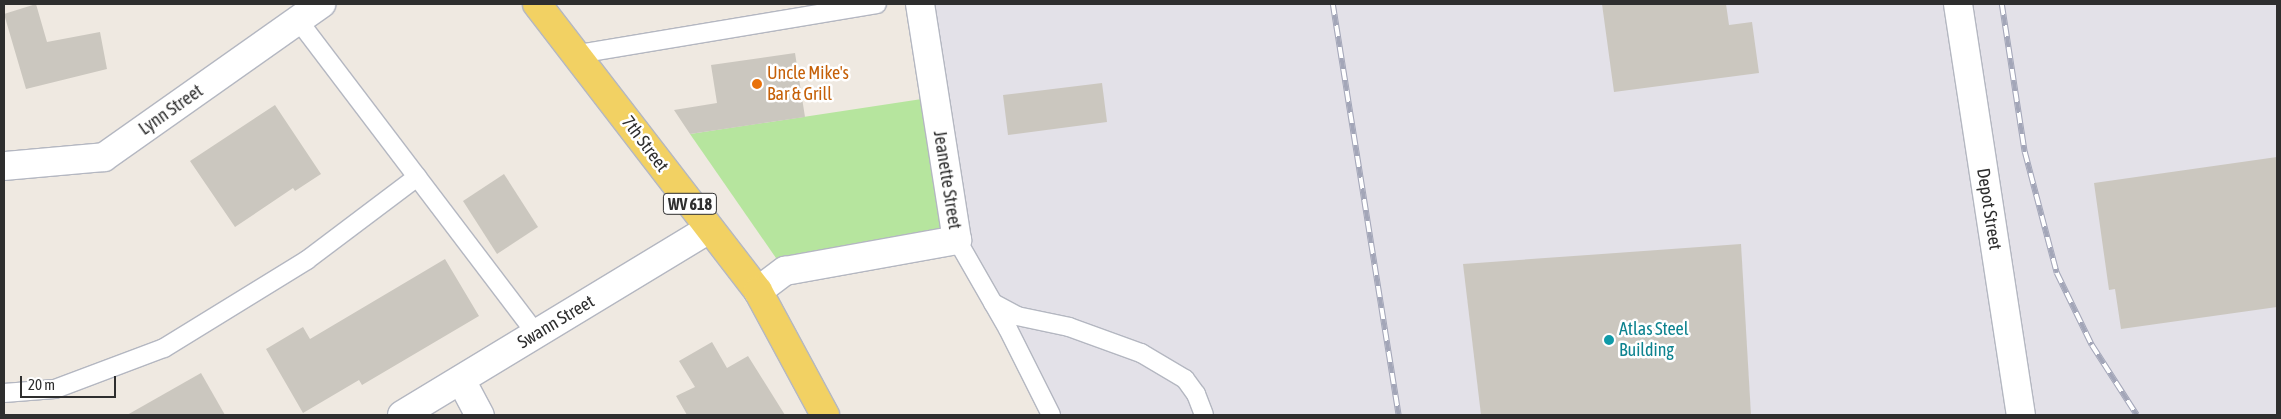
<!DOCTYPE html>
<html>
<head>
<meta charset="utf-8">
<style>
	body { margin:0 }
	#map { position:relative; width:2281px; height:419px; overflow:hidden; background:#efe9e1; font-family:"Asap Condensed",sans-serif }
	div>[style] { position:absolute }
	.industrial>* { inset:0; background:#e3e1e8 }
	.green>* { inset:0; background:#b6e59e }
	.building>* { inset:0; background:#cbc7bf }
	.roads { filter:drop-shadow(1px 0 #b4b7c1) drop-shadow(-1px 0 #b4b7c1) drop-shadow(0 1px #b4b7c1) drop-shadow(0 -1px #b4b7c1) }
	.service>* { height:18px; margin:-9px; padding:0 9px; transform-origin:9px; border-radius:9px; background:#fff }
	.minor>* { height:28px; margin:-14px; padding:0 14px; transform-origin:14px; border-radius:14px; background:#fff }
	.tertiary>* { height:28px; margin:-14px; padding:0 14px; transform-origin:14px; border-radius:14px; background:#fff }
	.primary>* { height:28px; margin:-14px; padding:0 14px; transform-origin:14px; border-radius:14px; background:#f2d163 }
	.rail>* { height:5.5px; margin-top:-2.75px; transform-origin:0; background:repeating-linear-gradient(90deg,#fff 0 11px,#a3a6b8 0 22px); box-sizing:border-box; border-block:1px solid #a3a6b8 }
	.dots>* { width:14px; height:14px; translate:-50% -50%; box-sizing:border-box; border:2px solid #fff; border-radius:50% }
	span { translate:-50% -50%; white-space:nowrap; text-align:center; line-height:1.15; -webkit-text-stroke:5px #fff; paint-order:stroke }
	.shield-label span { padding:1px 4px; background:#fff; border:1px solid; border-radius:4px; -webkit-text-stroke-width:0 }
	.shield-label { font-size:16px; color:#2e2e2e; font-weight:700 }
	.food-label { font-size:18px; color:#c56008 }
	.left { translate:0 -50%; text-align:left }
	.street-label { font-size:18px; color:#2e2e2e }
	.culture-label { font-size:18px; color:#0d838f }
	.frame { position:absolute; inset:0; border:5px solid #2e2e2e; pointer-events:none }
	.scale { position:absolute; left:20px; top:376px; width:96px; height:22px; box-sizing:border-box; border:2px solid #2e2e2e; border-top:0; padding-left:6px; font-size:15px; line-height:18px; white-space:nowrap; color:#2e2e2e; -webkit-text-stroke:4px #fff; paint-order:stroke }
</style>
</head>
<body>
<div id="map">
	<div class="industrial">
		<div style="clip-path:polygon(920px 4px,2277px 4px,2277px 415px,1051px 415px,957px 240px)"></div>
	</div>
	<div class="green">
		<div style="clip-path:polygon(935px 97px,957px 240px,785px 271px,690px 134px)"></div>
	</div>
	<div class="building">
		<div style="clip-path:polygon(36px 4px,47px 42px,100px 32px,107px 69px,26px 89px,4px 14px)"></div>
		<div style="clip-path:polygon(1602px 4px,1726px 4px,1729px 25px,1752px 22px,1759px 73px,1614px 92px)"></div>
		<div style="clip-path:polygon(795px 53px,805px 117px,690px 134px,674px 110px,717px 103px,711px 65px)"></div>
		<div style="clip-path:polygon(1102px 83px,1107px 122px,1008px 135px,1003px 95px)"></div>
		<div style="clip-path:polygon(275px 105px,321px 174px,295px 191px,293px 188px,235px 227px,190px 161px)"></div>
		<div style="clip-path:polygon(2277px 157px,2277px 307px,2121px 329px,2115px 289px,2109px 290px,2094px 183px)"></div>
		<div style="clip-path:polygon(504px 174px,538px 227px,497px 254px,463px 201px)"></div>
		<div style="clip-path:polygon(1741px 244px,1751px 415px,1481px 415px,1463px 264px)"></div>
		<div style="clip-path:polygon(445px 259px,479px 316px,362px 385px,359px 380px,303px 413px,266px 349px,303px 327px,310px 339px)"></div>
		<div style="clip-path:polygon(712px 342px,727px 368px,748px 356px,785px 415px,687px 415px,676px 396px,695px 387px,679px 361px)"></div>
		<div style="clip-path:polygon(201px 373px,225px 415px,127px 415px)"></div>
	</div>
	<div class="roads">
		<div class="service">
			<div style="left:298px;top:20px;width:394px;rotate:52.8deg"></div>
			<div style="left:579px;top:54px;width:302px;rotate:-9.5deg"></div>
			<div style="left:957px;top:240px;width:103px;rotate:60.2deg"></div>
			<div style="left:1008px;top:329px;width:96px;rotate:63.4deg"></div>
			<div style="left:993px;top:303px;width:27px;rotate:28deg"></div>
			<div style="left:1017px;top:316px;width:53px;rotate:11.9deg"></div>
			<div style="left:1069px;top:327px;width:77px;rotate:19.9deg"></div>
			<div style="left:1141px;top:353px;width:51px;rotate:30.6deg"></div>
			<div style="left:1185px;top:379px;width:19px;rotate:54deg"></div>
			<div style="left:1196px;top:394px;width:22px;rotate:69deg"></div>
			<div style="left:4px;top:393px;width:51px;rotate:-4.5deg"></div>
			<div style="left:55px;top:389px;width:116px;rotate:-20.6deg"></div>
			<div style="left:164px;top:348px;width:168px;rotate:-31.6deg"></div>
			<div style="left:307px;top:260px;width:138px;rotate:-37deg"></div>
		</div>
		<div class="minor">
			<div style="left:1958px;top:4px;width:416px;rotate:81.3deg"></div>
			<div style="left:758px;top:291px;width:34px;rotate:-37deg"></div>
			<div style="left:785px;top:271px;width:175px;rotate:-10.2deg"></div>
			<div style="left:957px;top:240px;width:239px;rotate:-98.9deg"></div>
			<div style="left:461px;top:380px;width:40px;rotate:62deg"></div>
			<div style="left:402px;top:415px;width:359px;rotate:-31.2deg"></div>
		</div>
		<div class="tertiary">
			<div style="left:4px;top:166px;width:100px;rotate:-5.1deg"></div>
			<div style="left:104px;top:157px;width:266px;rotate:-35.2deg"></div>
		</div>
		<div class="primary">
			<div style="left:537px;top:4px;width:362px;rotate:52.4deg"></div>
			<div style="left:758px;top:291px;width:141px;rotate:61.6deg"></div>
		</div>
	</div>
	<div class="rail">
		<div style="left:1333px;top:4px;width:416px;rotate:80.9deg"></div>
		<div style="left:2002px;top:4px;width:150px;rotate:81.2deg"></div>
		<div style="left:2025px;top:152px;width:125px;rotate:75.2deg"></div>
		<div style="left:2057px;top:273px;width:80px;rotate:64.1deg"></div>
		<div style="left:2092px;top:345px;width:83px;rotate:57.3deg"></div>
	</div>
	<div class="dots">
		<div style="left:757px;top:84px;background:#e8710a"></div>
		<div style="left:1609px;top:340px;background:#0f9aa8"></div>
	</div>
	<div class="shield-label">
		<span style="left:690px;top:204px">WV 618</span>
	</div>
	<div class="food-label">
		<span class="left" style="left:767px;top:84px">Uncle Mike's<br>Bar &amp; Grill</span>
	</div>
	<div class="street-label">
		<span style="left:171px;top:110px;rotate:-35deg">Lynn Street</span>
		<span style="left:645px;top:144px;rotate:53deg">7th Street</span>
		<span style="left:947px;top:180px;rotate:81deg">Jeanette Street</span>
		<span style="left:1989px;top:209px;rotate:81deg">Depot Street</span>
		<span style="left:556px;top:322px;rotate:-31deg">Swann Street</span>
	</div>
	<div class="culture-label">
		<span class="left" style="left:1619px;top:340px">Atlas Steel<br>Building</span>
	</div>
	<div class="frame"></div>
	<div class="scale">20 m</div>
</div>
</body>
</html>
